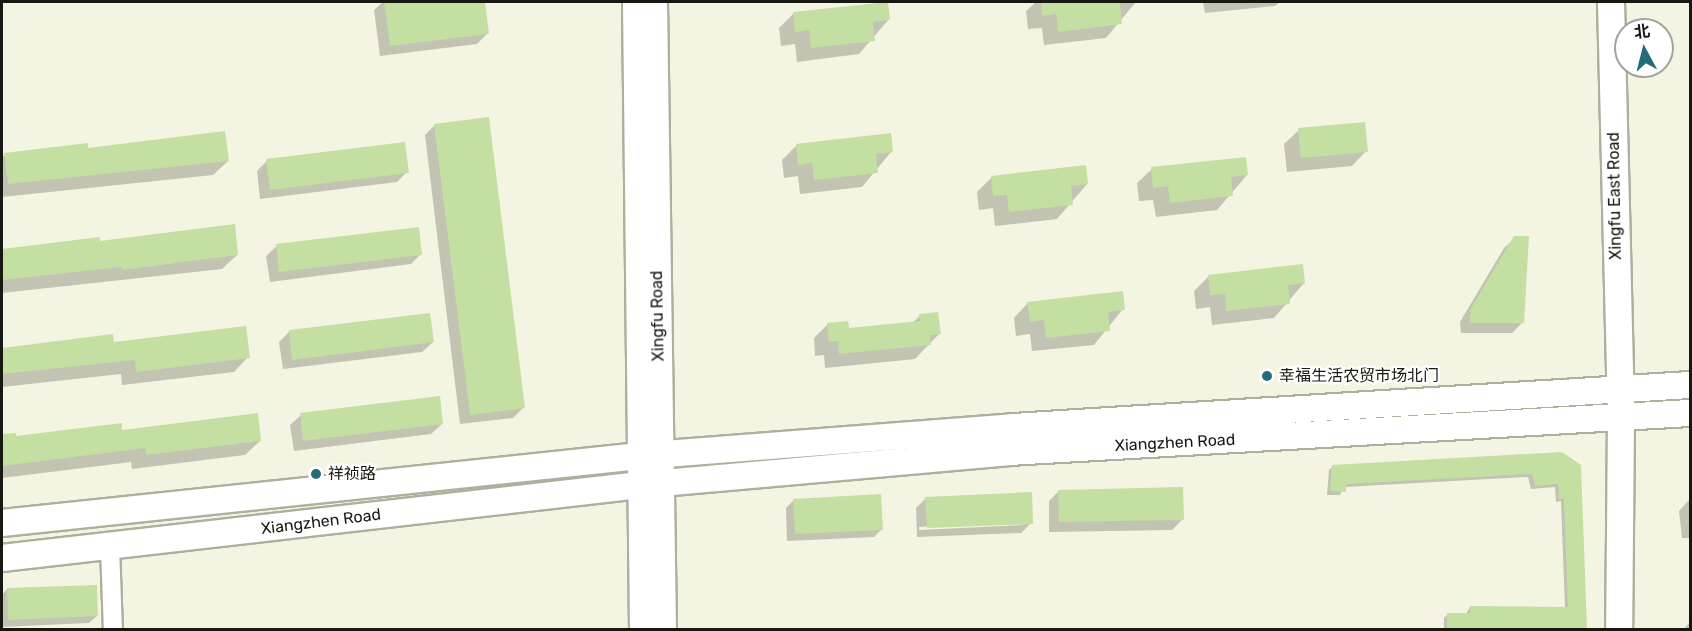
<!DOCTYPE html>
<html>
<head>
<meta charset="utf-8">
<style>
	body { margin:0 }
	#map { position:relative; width:1692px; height:631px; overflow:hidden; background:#f4f4e2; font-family:Rubik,"Noto Sans SC",sans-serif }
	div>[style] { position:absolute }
	.shadow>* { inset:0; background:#0003 }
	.building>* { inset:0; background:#c3dfa2 }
	.roads { filter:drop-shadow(2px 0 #afaf9e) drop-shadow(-2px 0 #afaf9e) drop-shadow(0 2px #afaf9e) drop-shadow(0 -2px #afaf9e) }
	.street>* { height:18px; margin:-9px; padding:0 9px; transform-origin:9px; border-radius:9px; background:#fff }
	.secondary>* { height:26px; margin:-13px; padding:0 13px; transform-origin:13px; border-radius:13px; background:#fff }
	.dots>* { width:16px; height:16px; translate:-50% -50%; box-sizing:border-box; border:3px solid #fff; border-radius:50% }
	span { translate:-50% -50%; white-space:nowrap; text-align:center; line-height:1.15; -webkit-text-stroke:4.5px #fff; paint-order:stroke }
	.street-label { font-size:16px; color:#181812 }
	.poi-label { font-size:16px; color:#181812 }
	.left { translate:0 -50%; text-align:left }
	.frame { position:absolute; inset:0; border:3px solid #181812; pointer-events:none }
	.north { position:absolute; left:1614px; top:18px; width:60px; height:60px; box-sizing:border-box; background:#fff; border:2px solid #a3a3a0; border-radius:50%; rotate:353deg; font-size:16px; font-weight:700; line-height:24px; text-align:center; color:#181812 }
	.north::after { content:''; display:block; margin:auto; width:21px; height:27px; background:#256b79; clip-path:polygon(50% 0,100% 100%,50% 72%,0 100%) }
</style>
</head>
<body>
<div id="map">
	<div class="shadow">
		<div style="clip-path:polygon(383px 2px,483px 2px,487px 34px,477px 44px,380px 56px,374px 10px)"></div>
		<div style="clip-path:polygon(1036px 2px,1135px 2px,1135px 3px,1106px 38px,1044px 45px,1042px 28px,1028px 29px,1026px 11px)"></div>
		<div style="clip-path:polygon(1203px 2px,1280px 2px,1275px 6px,1205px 13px)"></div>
		<div style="clip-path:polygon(794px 13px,889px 19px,859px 54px,797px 62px,795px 44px,781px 46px,779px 28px)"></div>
		<div style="clip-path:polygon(435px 125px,523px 408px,513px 418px,460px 424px,425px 135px)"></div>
		<div style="clip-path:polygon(1299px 130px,1366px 151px,1352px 166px,1287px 172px,1284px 144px)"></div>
		<div style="clip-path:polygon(87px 145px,87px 149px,228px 161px,213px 175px,2px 197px,2px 156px)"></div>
		<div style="clip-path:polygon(796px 146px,891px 152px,862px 187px,800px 194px,798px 176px,784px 178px,782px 160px)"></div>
		<div style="clip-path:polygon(267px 161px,407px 172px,397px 182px,260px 199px,257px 171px)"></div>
		<div style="clip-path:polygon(1152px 169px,1247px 175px,1217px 210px,1156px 217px,1153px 200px,1139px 201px,1137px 183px)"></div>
		<div style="clip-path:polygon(992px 177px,1087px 184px,1057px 219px,995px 226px,993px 208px,979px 210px,977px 192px)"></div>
		<div style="clip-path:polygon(1515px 238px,1523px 322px,1512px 333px,1461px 333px,1460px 322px,1504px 248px)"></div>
		<div style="clip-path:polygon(99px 239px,99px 242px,237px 255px,222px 269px,2px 293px,2px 252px)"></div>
		<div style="clip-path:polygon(277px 246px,421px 254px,411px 264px,270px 282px,266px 256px)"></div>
		<div style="clip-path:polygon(1209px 276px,1304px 283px,1274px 318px,1212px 325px,1210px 307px,1196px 309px,1194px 291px)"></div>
		<div style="clip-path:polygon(1028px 303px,1123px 309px,1094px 345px,1032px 351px,1030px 334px,1016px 336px,1014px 318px)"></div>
		<div style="clip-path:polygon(920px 316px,939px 334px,915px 359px,825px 368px,824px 355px,815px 356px,814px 338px,828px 324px,848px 330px,912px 323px)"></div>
		<div style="clip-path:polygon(289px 332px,433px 342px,422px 352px,283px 369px,279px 342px)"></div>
		<div style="clip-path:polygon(112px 336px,113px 344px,248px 357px,234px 372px,122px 385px,121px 374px,2px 387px,2px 349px)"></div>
		<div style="clip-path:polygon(301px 415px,442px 424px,431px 434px,294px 451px,290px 425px)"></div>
		<div style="clip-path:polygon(121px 431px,260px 441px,245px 455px,132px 469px,131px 462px,2px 478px,2px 436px,15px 434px,15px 438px)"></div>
		<div style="clip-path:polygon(1333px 466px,1580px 466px,1585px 630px,1444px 630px,1444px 618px,1448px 614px,1466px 614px,1470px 607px,1565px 608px,1561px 501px,1556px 502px,1555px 487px,1531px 489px,1528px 477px,1344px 487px,1340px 495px,1327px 495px,1329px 470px)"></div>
		<div style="clip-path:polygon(1059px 491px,1182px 520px,1172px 530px,1049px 532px,1049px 501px)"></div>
		<div style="clip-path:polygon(evenodd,926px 498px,1031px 523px,1021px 533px,917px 537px,916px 508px,926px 498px,1023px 522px,1023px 525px,919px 530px,919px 527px,1023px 522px)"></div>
		<div style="clip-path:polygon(1690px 499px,1690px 538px,1682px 538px,1679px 511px)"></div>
		<div style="clip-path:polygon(793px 501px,882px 529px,874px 537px,787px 541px,786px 508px)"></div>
		<div style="clip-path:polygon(7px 589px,97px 616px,89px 623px,2px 627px,2px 595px)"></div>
		<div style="clip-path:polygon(1690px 622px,1690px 630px,1683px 630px)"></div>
	</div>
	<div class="building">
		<div style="clip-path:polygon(384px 2px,485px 2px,489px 34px,390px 46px)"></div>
		<div style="clip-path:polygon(888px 2px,890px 20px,873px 22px,875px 41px,811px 48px,809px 30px,795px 32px,793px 12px)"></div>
		<div style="clip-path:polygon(1041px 2px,1120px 2px,1122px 24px,1058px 32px,1056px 14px,1042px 16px)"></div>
		<div style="clip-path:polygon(489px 117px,525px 408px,470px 415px,434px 124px)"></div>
		<div style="clip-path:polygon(1365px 122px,1368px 152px,1301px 158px,1298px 128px)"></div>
		<div style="clip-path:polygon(225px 131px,229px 161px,8px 184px,4px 153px,88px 143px,88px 148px)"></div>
		<div style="clip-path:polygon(891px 133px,893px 152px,876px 154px,878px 173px,814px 180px,812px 163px,798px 165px,796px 144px)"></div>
		<div style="clip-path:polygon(405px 142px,409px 173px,270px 190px,266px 159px)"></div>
		<div style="clip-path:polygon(1246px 157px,1248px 175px,1231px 177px,1233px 196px,1170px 203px,1168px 186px,1153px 188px,1151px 167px)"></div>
		<div style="clip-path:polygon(1086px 165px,1088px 184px,1071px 186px,1073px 205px,1009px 212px,1007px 195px,993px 196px,991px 176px)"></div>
		<div style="clip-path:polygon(235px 224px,238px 255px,122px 270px,122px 267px,2px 280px,2px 249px,100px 237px,100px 241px)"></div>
		<div style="clip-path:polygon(419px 227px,422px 255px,279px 272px,276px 244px)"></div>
		<div style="clip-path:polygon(1514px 236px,1529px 236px,1524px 323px,1470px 323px,1470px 310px)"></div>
		<div style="clip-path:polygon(1303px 264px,1305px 283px,1288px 285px,1290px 304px,1226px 311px,1225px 294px,1210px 295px,1208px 275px)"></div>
		<div style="clip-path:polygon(1123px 291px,1125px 310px,1108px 312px,1110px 331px,1046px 338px,1044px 320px,1030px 322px,1027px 302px)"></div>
		<div style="clip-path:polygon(938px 312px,941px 334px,930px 335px,931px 345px,839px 354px,838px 341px,829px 342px,827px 323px,848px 321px,849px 328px,920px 321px,919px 314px)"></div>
		<div style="clip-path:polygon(430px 313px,434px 342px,292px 360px,289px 330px)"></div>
		<div style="clip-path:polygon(246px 326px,250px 358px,136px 372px,135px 360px,2px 374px,2px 348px,113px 334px,114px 342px)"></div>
		<div style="clip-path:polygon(440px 396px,443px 424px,303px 441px,300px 413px)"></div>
		<div style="clip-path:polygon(258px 413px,261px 441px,146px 455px,145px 448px,2px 466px,2px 434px,16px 433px,16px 436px,122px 423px,122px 430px)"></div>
		<div style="clip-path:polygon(1562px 452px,1581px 465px,1587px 630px,1447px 630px,1447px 613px,1470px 613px,1470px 606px,1568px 607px,1564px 498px,1559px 499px,1558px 484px,1535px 486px,1532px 474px,1346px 484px,1346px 492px,1330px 491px,1332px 465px)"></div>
		<div style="clip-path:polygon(1183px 487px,1184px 520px,1059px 522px,1058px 490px)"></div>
		<div style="clip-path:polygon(1032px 492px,1033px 524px,927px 528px,925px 497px)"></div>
		<div style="clip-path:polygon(881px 494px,883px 530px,795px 534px,793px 499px)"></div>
		<div style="clip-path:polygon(97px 585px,98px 616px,8px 620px,7px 588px)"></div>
	</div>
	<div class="roads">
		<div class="street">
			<div style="left:110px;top:546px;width:84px;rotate:88deg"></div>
		</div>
		<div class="secondary">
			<div style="left:636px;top:2px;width:628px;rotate:89.36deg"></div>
			<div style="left:654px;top:2px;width:628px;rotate:89.18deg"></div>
			<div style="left:1611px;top:2px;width:416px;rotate:88.6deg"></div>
			<div style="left:1621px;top:418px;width:212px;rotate:90.5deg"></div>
			<div style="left:2px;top:523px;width:641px;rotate:-6deg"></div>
			<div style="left:639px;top:456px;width:375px;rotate:-4.4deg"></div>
			<div style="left:1013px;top:427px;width:678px;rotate:-3.55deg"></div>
			<div style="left:2px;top:558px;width:642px;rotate:-6.53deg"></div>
			<div style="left:640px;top:485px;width:370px;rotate:-5.1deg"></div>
			<div style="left:1009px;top:452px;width:682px;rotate:-3.28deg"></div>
		</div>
	</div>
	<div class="dots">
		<div style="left:1267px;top:376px;background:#256b79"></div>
		<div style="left:316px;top:474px;background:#256b79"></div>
	</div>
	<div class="street-label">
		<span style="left:1615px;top:196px;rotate:-91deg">Xingfu East Road</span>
		<span style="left:658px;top:316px;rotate:-91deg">Xingfu Road</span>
		<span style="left:1175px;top:443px;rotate:-3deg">Xiangzhen Road</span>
		<span style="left:321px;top:522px;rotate:-7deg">Xiangzhen Road</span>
	</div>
	<div class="poi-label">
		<span class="left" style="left:1279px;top:376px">幸福生活农贸市场北门</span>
		<span class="left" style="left:328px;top:474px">祥祯路</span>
	</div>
	<div class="frame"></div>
	<div class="north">北</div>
</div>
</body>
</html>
